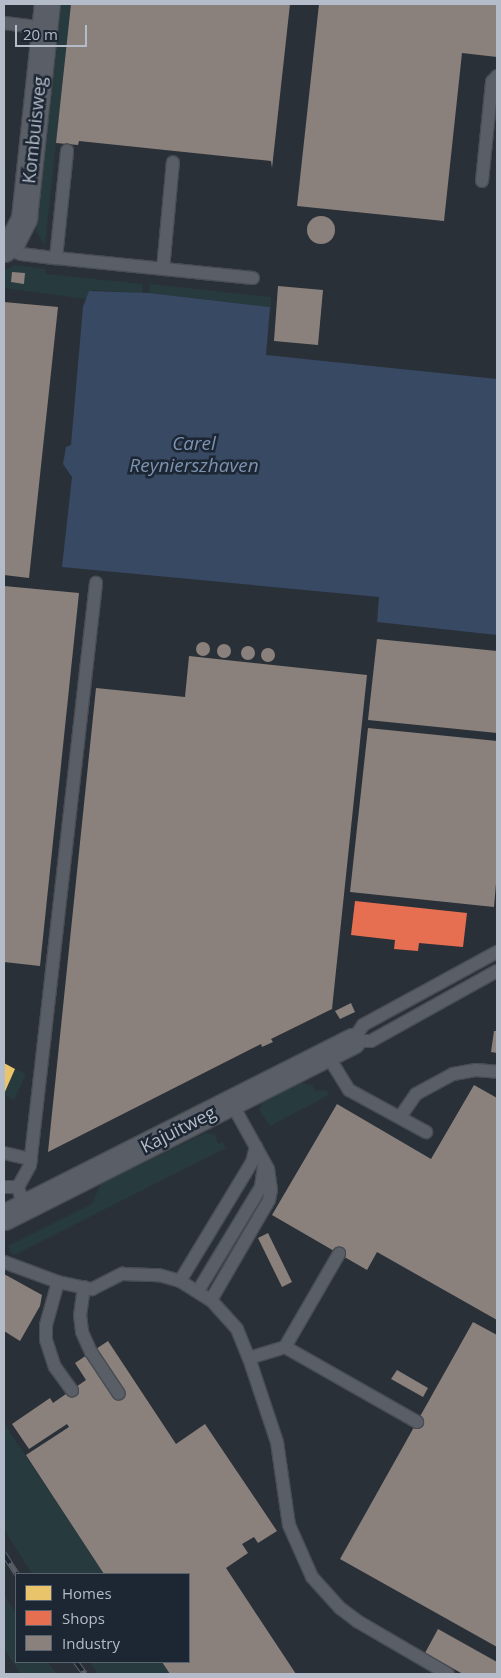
<!DOCTYPE html>
<html>
<head>
<meta charset="utf-8">
<style>
	body { margin:0 }
	#map { position:relative; width:501px; height:1678px; overflow:hidden; background:#2a3038; font-family:"Open Sans",sans-serif }
	div>[style] { position:absolute }
	.green>* { inset:0; background:#273a3e }
	.water>* { inset:0; background:#384963 }
	.homes>* { inset:0; background:#e9c46a }
	.shops>* { inset:0; background:#e76f51 }
	.industry>* { inset:0; background:#8a817c }
	.round { border-radius:50% }
	.roads { filter:drop-shadow(1px 0 #484c53) drop-shadow(-1px 0 #484c53) drop-shadow(0 1px #484c53) drop-shadow(0 -1px #484c53) }
	.service>* { height:12px; margin:-6px; padding:0 6px; transform-origin:6px; border-radius:6px; background:#5a5e66 }
	.minor>* { height:25px; margin:-12.5px; padding:0 12.5px; transform-origin:12.5px; border-radius:12.5px; background:#5a5e66 }
	.rail>* { height:5.5px; margin-top:-2.75px; transform-origin:0; background:repeating-linear-gradient(90deg,#1d2633 0 11px,#595d64 0 22px); box-sizing:border-box; border-block:1px solid #595d64 }
	span { translate:-50% -50%; white-space:nowrap; text-align:center; line-height:1.15; -webkit-text-stroke:5px #1d2633; paint-order:stroke }
	.street-label { font-size:18px; color:#b4bcc9 }
	.water-label { font-size:19px; color:#7c92b1; font-style:italic }
	.frame { position:absolute; inset:0; border:5px solid #b4bcc9; pointer-events:none }
	.legend { position:absolute; left:15px; top:1573px; width:175px; height:90px; box-sizing:border-box; background:#1d2633; border:1px solid #59626f; margin:0; padding:6px 9px; list-style:none; font-size:15px; color:#b4bcc9 }
	.legend li { display:flex; align-items:center; gap:10px; height:25px }
	.legend b { width:25px; border:1px solid #59626f }
	.scale { position:absolute; left:15px; top:25px; width:72px; height:22px; box-sizing:border-box; border:2px solid #b4bcc9; border-top:0; padding-left:6px; font-size:15px; line-height:18px; white-space:nowrap; color:#b4bcc9; -webkit-text-stroke:4px #1d2633; paint-order:stroke }
</style>
</head>
<body>
<div id="map">
	<div class="green">
		<div style="clip-path:polygon(60px 4px,71px 4px,45px 245px,36px 232px)"></div>
		<div style="clip-path:polygon(15px 265px,45px 269px,45px 274px,143px 284px,142px 293px,93px 290px,86px 299px,4px 288px,4px 270px)"></div>
		<div style="clip-path:polygon(150px 284px,271px 297px,271px 315px,270px 307px,149px 293px)"></div>
		<div style="clip-path:polygon(15px 1069px,26px 1074px,14px 1100px,4px 1094px)"></div>
		<div style="clip-path:polygon(301px 1083px,312px 1085px,316px 1091px,326px 1090px,329px 1095px,270px 1126px,259px 1110px,262px 1103px)"></div>
		<div style="clip-path:polygon(206px 1133px,215px 1135px,218px 1144px,223px 1142px,226px 1148px,14px 1255px,10px 1251px,8px 1246px,92px 1204px,101px 1183px)"></div>
		<div style="clip-path:polygon(4px 1423px,104px 1574px,32px 1574px,4px 1529px)"></div>
		<div style="clip-path:polygon(4px 1594px,16px 1614px,16px 1662px,48px 1662px,56px 1674px,21px 1674px,4px 1649px)"></div>
		<div style="clip-path:polygon(90px 1662px,162px 1662px,170px 1674px,98px 1674px)"></div>
	</div>
	<div class="water">
		<div style="clip-path:polygon(89px 291px,149px 293px,270px 307px,266px 355px,497px 379px,497px 635px,377px 622px,379px 597px,62px 567px,72px 477px,63px 464px,66px 447px,71px 445px,83px 307px)"></div>
	</div>
	<div class="homes">
		<div style="clip-path:polygon(4px 1063px,15px 1069px,4px 1094px)"></div>
	</div>
	<div class="shops">
		<div style="clip-path:polygon(355px 901px,467px 913px,463px 947px,419px 943px,418px 951px,394px 949px,395px 940px,351px 935px)"></div>
	</div>
	<div class="industry">
		<div style="clip-path:polygon(71px 4px,290px 4px,272px 168px,271px 161px,262px 160px,79px 141px,78px 145px,56px 143px)"></div>
		<div style="clip-path:polygon(319px 4px,497px 4px,497px 57px,462px 53px,444px 221px,297px 206px)"></div>
		<div class="round" style="left:307px;top:216px;width:28px;height:28px"></div>
		<div style="clip-path:polygon(12px 272px,25px 273px,24px 284px,11px 282px)"></div>
		<div style="clip-path:polygon(278px 286px,323px 290px,318px 345px,274px 341px)"></div>
		<div style="clip-path:polygon(4px 302px,58px 307px,29px 578px,4px 575px)"></div>
		<div style="clip-path:polygon(4px 586px,79px 593px,40px 966px,4px 962px)"></div>
		<div style="clip-path:polygon(377px 639px,497px 651px,497px 733px,368px 720px)"></div>
		<div class="round" style="left:196px;top:642px;width:14px;height:14px"></div>
		<div class="round" style="left:217px;top:644px;width:14px;height:14px"></div>
		<div class="round" style="left:241px;top:646px;width:14px;height:14px"></div>
		<div class="round" style="left:261px;top:648px;width:14px;height:14px"></div>
		<div style="clip-path:polygon(189px 656px,367px 675px,332px 1009px,271px 1039px,273px 1042px,262px 1047px,261px 1044px,48px 1152px,96px 688px,185px 697px)"></div>
		<div style="clip-path:polygon(368px 728px,497px 741px,497px 872px,494px 907px,350px 892px)"></div>
		<div style="clip-path:polygon(351px 1003px,355px 1012px,340px 1019px,335px 1011px)"></div>
		<div style="clip-path:polygon(494px 1031px,497px 1031px,497px 1053px,491px 1052px)"></div>
		<div style="clip-path:polygon(474px 1085px,497px 1098px,497px 1320px,377px 1252px,367px 1270px,272px 1215px,337px 1104px,431px 1159px)"></div>
		<div style="clip-path:polygon(268px 1233px,292px 1282px,282px 1287px,258px 1238px)"></div>
		<div style="clip-path:polygon(4px 1274px,42px 1295px,40px 1306px,20px 1341px,4px 1331px)"></div>
		<div style="clip-path:polygon(473px 1322px,497px 1335px,497px 1647px,340px 1559px)"></div>
		<div style="clip-path:polygon(108px 1341px,176px 1444px,205px 1424px,277px 1531px,258px 1543px,254px 1537px,242px 1544px,248px 1553px,226px 1568px,296px 1674px,170px 1674px,162px 1662px,189px 1662px,189px 1574px,104px 1574px,26px 1455px,69px 1427px,67px 1424px,29px 1449px,12px 1424px,50px 1398px,53px 1403px,86px 1380px,75px 1363px)"></div>
		<div style="clip-path:polygon(397px 1370px,428px 1388px,423px 1397px,391px 1379px)"></div>
		<div style="clip-path:polygon(438px 1629px,497px 1662px,497px 1674px,463px 1674px,425px 1653px)"></div>
	</div>
	<div class="roads">
		<div class="service">
			<div style="left:4px;top:23px;width:41px;rotate:7deg"></div>
			<div style="left:482px;top:181px;width:100px;rotate:-84.2deg"></div>
			<div style="left:492px;top:82px;width:8px;rotate:-50deg"></div>
			<div style="left:6px;top:248px;width:16px;rotate:22deg"></div>
			<div style="left:21px;top:254px;width:35px;rotate:7deg"></div>
			<div style="left:56px;top:258px;width:198px;rotate:5.8deg"></div>
			<div style="left:56px;top:258px;width:108px;rotate:-84.1deg"></div>
			<div style="left:163px;top:269px;width:107px;rotate:-84.7deg"></div>
			<div style="left:352px;top:1041px;width:19px;rotate:-55deg"></div>
			<div style="left:363px;top:1025px;width:153px;rotate:-28.6deg"></div>
			<div style="left:352px;top:1041px;width:19px"></div>
			<div style="left:371px;top:1041px;width:144px;rotate:-29.1deg"></div>
			<div style="left:326px;top:1053px;width:44px;rotate:58.1deg"></div>
			<div style="left:349px;top:1090px;width:88px;rotate:28.6deg"></div>
			<div style="left:400px;top:1117px;width:28px;rotate:-55deg"></div>
			<div style="left:416px;top:1094px;width:42px;rotate:-28.4deg"></div>
			<div style="left:453px;top:1074px;width:23px;rotate:-10deg"></div>
			<div style="left:476px;top:1070px;width:21px;rotate:5deg"></div>
			<div style="left:4px;top:1153px;width:28px;rotate:13deg"></div>
			<div style="left:4px;top:1187px;width:14px"></div>
			<div style="left:24px;top:1207px;width:21px;rotate:-107deg"></div>
			<div style="left:18px;top:1187px;width:25px;rotate:-61deg"></div>
			<div style="left:30px;top:1165px;width:586px;rotate:-83.53deg"></div>
			<div style="left:4px;top:1262px;width:58px;rotate:20.3deg"></div>
			<div style="left:58px;top:1282px;width:35px;rotate:12deg"></div>
			<div style="left:92px;top:1289px;width:34px;rotate:-27deg"></div>
			<div style="left:122px;top:1274px;width:37px;rotate:2deg"></div>
			<div style="left:159px;top:1275px;width:22px;rotate:16deg"></div>
			<div style="left:180px;top:1281px;width:36px;rotate:32deg"></div>
			<div style="left:211px;top:1300px;width:39px;rotate:48deg"></div>
			<div style="left:237px;top:1329px;width:31px;rotate:68deg"></div>
			<div style="left:249px;top:1358px;width:89px;rotate:71.6deg"></div>
			<div style="left:277px;top:1442px;width:84px;rotate:81.8deg"></div>
			<div style="left:289px;top:1525px;width:57px;rotate:66.1deg"></div>
			<div style="left:312px;top:1577px;width:42px;rotate:47.9deg"></div>
			<div style="left:340px;top:1608px;width:21px;rotate:37deg"></div>
			<div style="left:357px;top:1621px;width:105px;rotate:30.2deg"></div>
			<div style="left:180px;top:1281px;width:139px;rotate:-58.8deg"></div>
			<div style="left:252px;top:1162px;width:16px;rotate:-75deg"></div>
			<div style="left:58px;top:1282px;width:45px;rotate:105.6deg"></div>
			<div style="left:46px;top:1325px;width:15px;rotate:90deg"></div>
			<div style="left:46px;top:1340px;width:28px;rotate:72deg"></div>
			<div style="left:55px;top:1367px;width:29px;rotate:54deg"></div>
			<div style="left:84px;top:1287px;width:28px;rotate:98deg"></div>
			<div style="left:80px;top:1315px;width:17px;rotate:83deg"></div>
			<div style="left:82px;top:1332px;width:22px;rotate:66deg"></div>
			<div style="left:91px;top:1352px;width:50px;rotate:56.3deg"></div>
			<div style="left:198px;top:1291px;width:122px;rotate:-58.8deg"></div>
			<div style="left:261px;top:1187px;width:21px;rotate:-82deg"></div>
			<div style="left:211px;top:1300px;width:116px;rotate:-59.9deg"></div>
			<div style="left:269px;top:1200px;width:10px;rotate:-79deg"></div>
			<div style="left:271px;top:1190px;width:21px;rotate:-98deg"></div>
			<div style="left:268px;top:1169px;width:77px;rotate:-118.9deg"></div>
			<div style="left:285px;top:1347px;width:152px;rotate:29.6deg"></div>
			<div style="left:249px;top:1358px;width:38px;rotate:-17deg"></div>
			<div style="left:285px;top:1347px;width:108px;rotate:-59.9deg"></div>
		</div>
		<div class="minor">
			<div style="left:4px;top:249px;width:13px;rotate:-45deg"></div>
			<div style="left:13px;top:240px;width:25px;rotate:-63deg"></div>
			<div style="left:24px;top:218px;width:215px;rotate:-83.9deg"></div>
			<div style="left:4px;top:1217px;width:390px;rotate:-26.8deg"></div>
		</div>
	</div>
	<div class="rail">
		<div style="left:4px;top:1554px;width:24px;rotate:57deg"></div>
		<div style="left:76px;top:1662px;width:15px;rotate:53deg"></div>
	</div>
	<div class="street-label">
		<span style="left:34px;top:130px;rotate:-84deg">Kombuisweg</span>
		<span style="left:178px;top:1129px;rotate:-27deg">Kajuitweg</span>
	</div>
	<div class="water-label">
		<span style="left:194px;top:455px">Carel<br>Reynierszhaven</span>
	</div>
	<div class="frame"></div>
	<ul class="legend">
	<li><b style="height:14px;background:#e9c46a"></b>Homes</li>
	<li><b style="height:14px;background:#e76f51"></b>Shops</li>
	<li><b style="height:14px;background:#8a817c"></b>Industry</li>
	</ul>
	<div class="scale">20 m</div>
</div>
</body>
</html>
